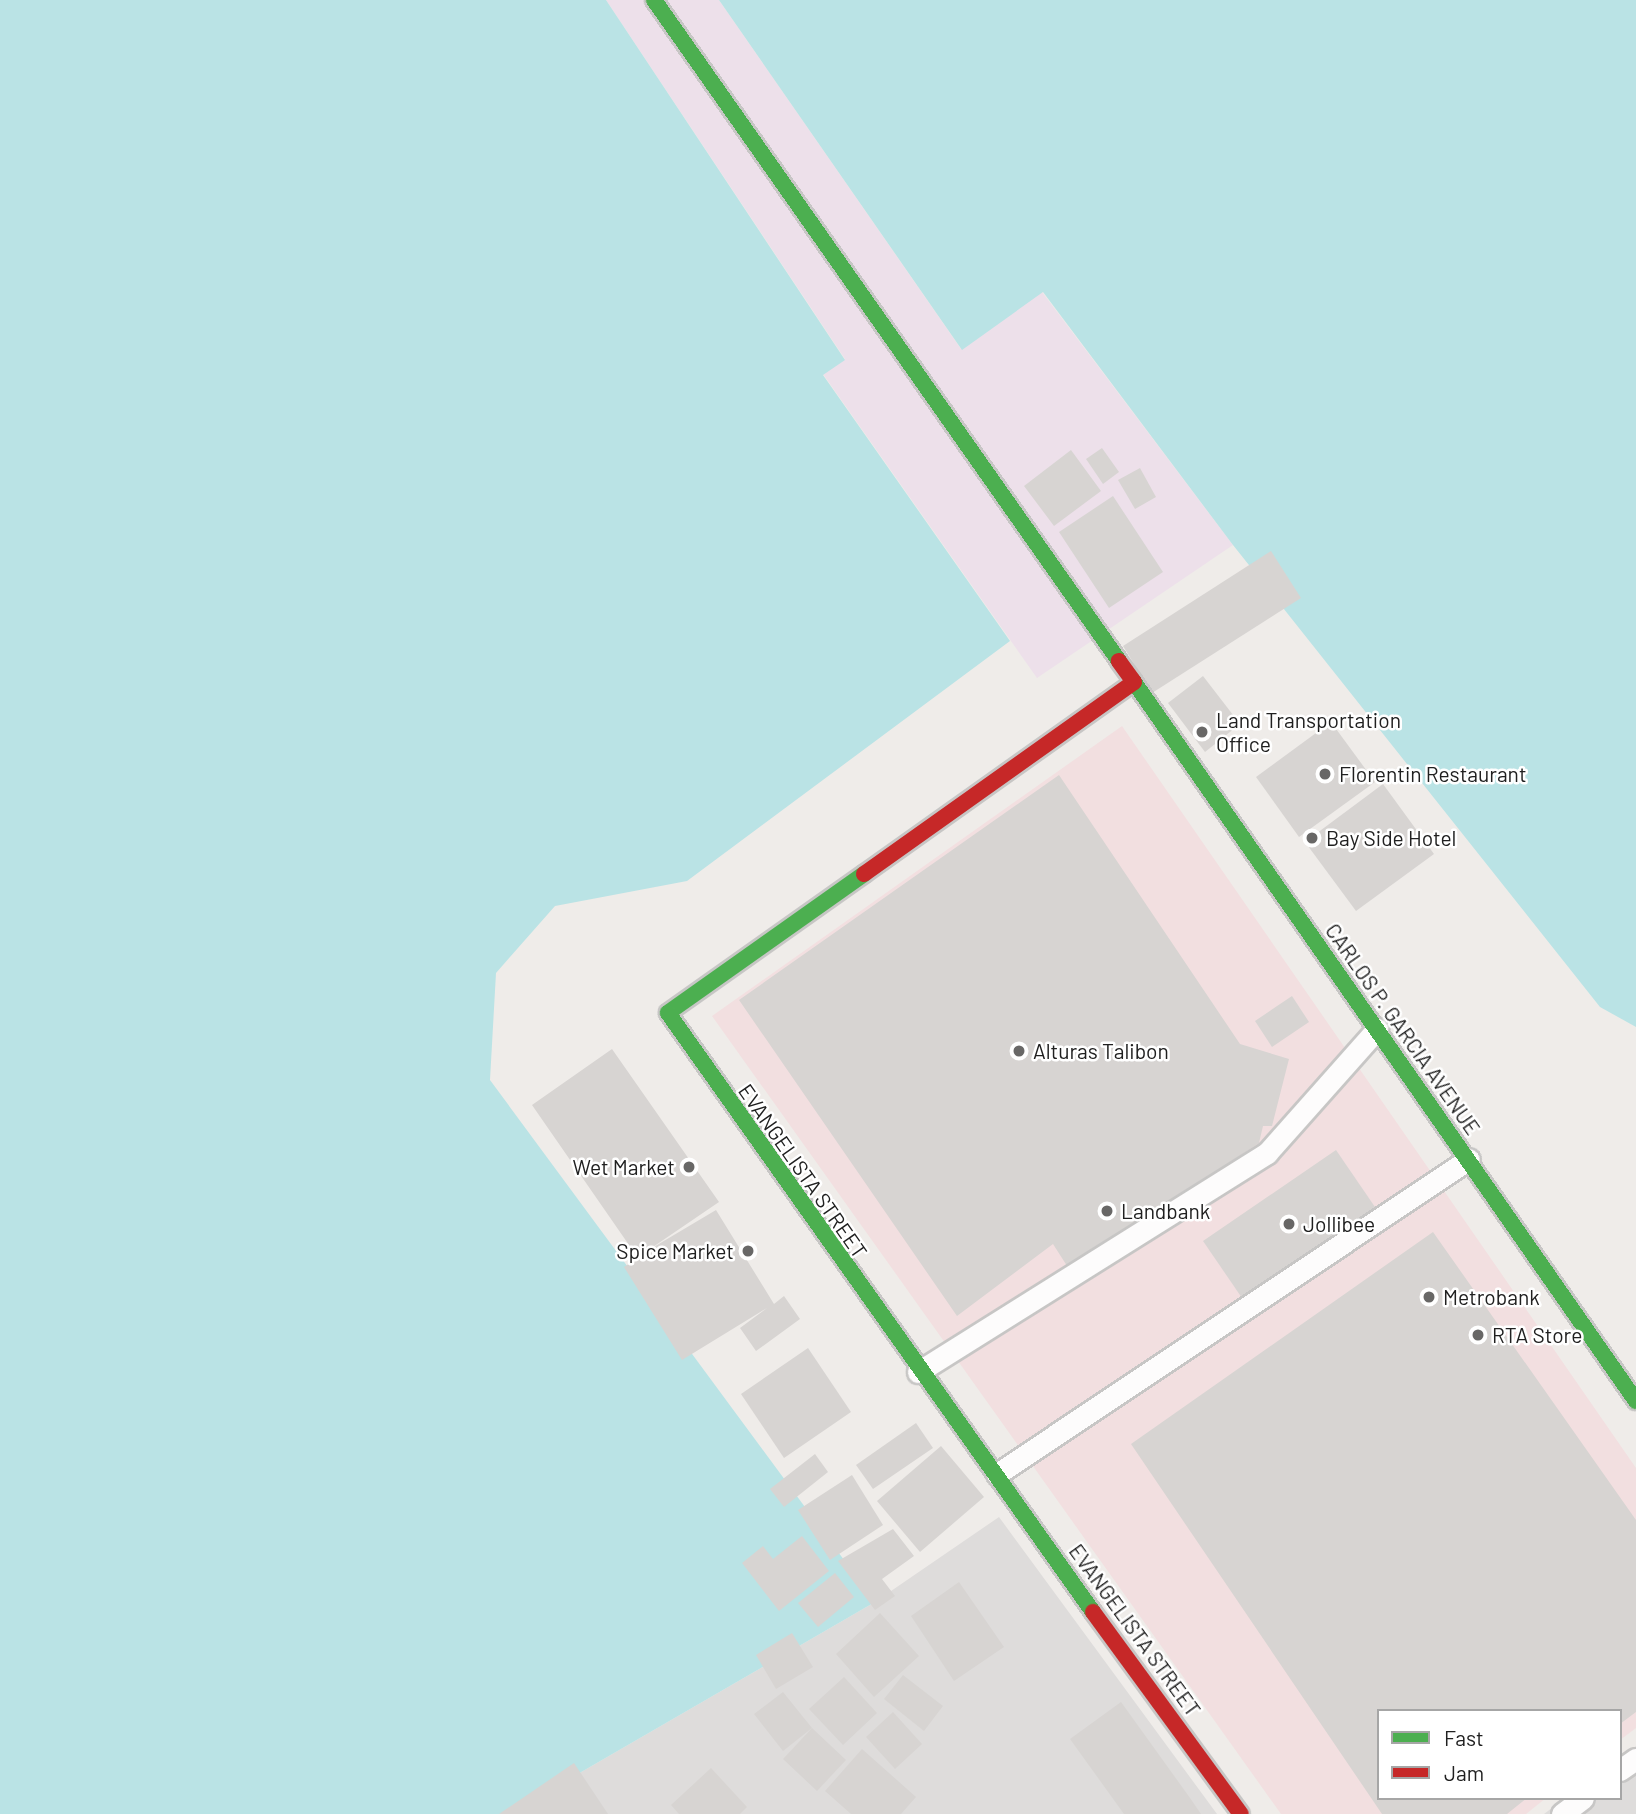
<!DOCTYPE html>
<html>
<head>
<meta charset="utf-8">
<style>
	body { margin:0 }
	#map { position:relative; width:1636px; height:1814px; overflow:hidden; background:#efece9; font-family:Barlow,sans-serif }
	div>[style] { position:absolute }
	.residential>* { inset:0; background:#dedcdb }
	.commercial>* { inset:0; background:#f2dfe0 }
	.industrial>* { inset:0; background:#ede0ea }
	.water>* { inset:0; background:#bae3e5 }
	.building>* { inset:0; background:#d7d4d2 }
	.roads { filter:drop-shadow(2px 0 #c7c6c5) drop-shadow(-2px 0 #c7c6c5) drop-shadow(0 2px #c7c6c5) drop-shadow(0 -2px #c7c6c5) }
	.lane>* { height:21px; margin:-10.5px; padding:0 10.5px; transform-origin:10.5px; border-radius:10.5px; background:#fdfcfc }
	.fast>* { height:16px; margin:-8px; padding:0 8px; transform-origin:8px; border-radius:8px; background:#4caf50 }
	.jam>* { height:16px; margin:-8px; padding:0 8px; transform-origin:8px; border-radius:8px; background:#c62828 }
	.dots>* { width:19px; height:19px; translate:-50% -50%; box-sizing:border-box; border:4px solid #fff; border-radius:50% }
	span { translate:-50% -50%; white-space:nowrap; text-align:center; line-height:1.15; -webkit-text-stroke:5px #fff; paint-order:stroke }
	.poi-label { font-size:21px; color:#202020 }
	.left { translate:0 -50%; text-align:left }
	.right { translate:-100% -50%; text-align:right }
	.street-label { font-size:21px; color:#202020 }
	.legend { position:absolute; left:1377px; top:1709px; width:245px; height:91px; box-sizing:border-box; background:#fff; border:2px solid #a6a6a6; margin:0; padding:9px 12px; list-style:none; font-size:21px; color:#202020 }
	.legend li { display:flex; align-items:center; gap:14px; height:35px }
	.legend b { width:35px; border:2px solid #a6a6a6 }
</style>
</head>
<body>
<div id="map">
	<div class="residential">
		<div style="clip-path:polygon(999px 1517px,1217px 1814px,528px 1814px,545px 1793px,875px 1602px)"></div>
		<div style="clip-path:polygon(1636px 1746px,1636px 1814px,1544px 1814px,1565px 1798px,1620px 1798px,1620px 1757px)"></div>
	</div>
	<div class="commercial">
		<div style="clip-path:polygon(1122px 726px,1636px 1468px,1636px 1728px,1620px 1740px,1620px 1711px,1379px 1711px,1379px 1798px,1546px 1798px,1526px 1814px,1281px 1814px,712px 1016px)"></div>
	</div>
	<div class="industrial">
		<div style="clip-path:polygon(606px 0,719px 0,961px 349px,1042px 292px,1233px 545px,1037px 678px,823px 374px,845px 359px)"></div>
	</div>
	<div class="water">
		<div style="clip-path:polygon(0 0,606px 0,845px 360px,823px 375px,1010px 641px,687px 881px,555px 906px,496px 973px,490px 1080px,875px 1602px,545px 1793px,528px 1814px,0 1814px)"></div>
		<div style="clip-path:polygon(719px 0,1636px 0,1636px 1027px,1600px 1007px,1233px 545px,1043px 292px,962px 350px)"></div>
	</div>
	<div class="building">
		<div style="clip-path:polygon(1102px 448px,1119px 472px,1103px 484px,1086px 459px)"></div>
		<div style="clip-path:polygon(1071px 450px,1101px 491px,1054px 526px,1024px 486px)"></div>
		<div style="clip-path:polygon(1140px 468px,1156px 497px,1135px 509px,1118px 480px)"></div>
		<div style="clip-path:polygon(1113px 496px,1163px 572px,1109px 608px,1059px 532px)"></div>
		<div style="clip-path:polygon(1271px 551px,1301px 598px,1152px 693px,1123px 646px)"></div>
		<div style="clip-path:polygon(1203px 676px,1240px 724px,1205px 752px,1168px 703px)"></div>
		<div style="clip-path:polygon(1331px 722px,1375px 782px,1299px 837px,1256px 777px)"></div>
		<div style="clip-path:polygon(1059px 775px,1240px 1044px,1289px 1059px,1272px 1126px,1263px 1126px,1259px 1143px,1069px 1269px,1053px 1244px,957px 1316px,739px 1000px)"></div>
		<div style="clip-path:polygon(1383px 784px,1434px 854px,1356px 911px,1305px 842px)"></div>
		<div style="clip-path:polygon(1292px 996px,1309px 1022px,1272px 1047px,1255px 1021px)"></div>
		<div style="clip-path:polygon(612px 1049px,719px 1202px,647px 1251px,716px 1210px,774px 1304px,784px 1296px,800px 1319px,756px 1351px,740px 1328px,767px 1308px,682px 1360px,624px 1267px,638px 1258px,532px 1105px)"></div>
		<div style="clip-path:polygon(1336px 1150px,1375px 1207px,1242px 1298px,1203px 1241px)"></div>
		<div style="clip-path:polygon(1433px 1232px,1636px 1520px,1636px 1712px,1620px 1724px,1620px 1711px,1379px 1711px,1379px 1798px,1527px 1798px,1507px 1814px,1382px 1814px,1131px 1444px)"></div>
		<div style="clip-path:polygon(808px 1348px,851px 1412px,784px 1458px,741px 1394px)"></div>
		<div style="clip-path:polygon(916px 1423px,933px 1448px,873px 1489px,856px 1465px)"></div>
		<div style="clip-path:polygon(941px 1446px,984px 1497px,920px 1552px,877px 1501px)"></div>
		<div style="clip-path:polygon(815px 1454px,828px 1472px,784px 1507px,770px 1489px)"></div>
		<div style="clip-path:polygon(852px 1475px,883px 1525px,830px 1560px,798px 1510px)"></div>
		<div style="clip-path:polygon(893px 1529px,914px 1556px,882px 1579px,895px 1596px,875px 1610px,838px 1561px)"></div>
		<div style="clip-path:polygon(802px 1536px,829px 1571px,779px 1611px,742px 1563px,763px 1546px,773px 1559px)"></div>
		<div style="clip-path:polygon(835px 1573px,854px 1597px,818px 1627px,798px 1603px)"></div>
		<div style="clip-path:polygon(959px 1582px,1004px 1647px,954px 1681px,911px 1616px)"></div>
		<div style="clip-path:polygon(880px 1613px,919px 1656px,874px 1697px,836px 1654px)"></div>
		<div style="clip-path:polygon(792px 1633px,813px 1667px,776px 1689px,756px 1655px)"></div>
		<div style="clip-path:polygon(903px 1675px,943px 1706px,924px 1731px,884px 1699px)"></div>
		<div style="clip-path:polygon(844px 1677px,877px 1713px,843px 1745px,809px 1709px)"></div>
		<div style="clip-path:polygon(783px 1692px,812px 1728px,783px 1751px,754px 1714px)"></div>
		<div style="clip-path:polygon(1121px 1702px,1190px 1798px,1201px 1814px,1124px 1814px,1070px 1739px)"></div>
		<div style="clip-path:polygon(893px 1712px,922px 1744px,895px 1769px,866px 1737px)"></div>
		<div style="clip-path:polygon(812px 1728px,846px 1760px,817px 1791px,783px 1759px)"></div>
		<div style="clip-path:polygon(862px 1749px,916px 1797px,901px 1814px,851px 1814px,825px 1791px)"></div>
		<div style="clip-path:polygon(574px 1763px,608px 1814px,499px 1814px,552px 1778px)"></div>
		<div style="clip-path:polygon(711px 1768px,747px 1807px,740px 1814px,679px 1814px,671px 1805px)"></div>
	</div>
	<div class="roads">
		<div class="lane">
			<div style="left:918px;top:1372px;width:412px;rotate:-32.1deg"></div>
			<div style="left:1267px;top:1153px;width:166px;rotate:-48.4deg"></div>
			<div style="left:997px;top:1474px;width:567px;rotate:-33.72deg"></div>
			<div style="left:1620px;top:1770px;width:19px;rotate:-35deg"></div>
			<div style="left:1562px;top:1814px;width:26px;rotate:-37deg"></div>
		</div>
		<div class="fast">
			<div style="left:654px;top:0;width:808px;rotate:54.87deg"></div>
			<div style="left:1134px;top:682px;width:877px;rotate:55.08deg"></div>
			<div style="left:864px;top:874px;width:240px;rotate:144.7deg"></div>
			<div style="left:668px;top:1013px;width:734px;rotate:54.64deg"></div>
		</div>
		<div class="jam">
			<div style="left:864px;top:874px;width:331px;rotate:-35.4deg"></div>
			<div style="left:1134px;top:682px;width:26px;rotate:-126deg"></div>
			<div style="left:1093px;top:1612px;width:250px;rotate:53.8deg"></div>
		</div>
	</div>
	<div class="dots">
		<div style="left:1202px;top:732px;background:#686766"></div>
		<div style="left:1325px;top:774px;background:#686766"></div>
		<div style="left:1312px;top:838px;background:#686766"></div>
		<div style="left:1019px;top:1051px;background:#686766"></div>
		<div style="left:689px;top:1167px;background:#686766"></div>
		<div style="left:1107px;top:1211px;background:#686766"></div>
		<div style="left:1289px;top:1224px;background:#686766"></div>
		<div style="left:748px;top:1251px;background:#686766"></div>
		<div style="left:1429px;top:1297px;background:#686766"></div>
		<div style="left:1478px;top:1335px;background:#686766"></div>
	</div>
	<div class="poi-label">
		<span class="left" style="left:1216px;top:732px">Land Transportation<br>Office</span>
		<span class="left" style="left:1339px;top:774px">Florentin Restaurant</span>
		<span class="left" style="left:1326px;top:838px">Bay Side Hotel</span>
		<span class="left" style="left:1033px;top:1051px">Alturas Talibon</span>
		<span class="right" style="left:675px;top:1167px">Wet Market</span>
		<span class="left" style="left:1121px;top:1211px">Landbank</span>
		<span class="left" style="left:1303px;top:1224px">Jollibee</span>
		<span class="right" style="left:734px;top:1251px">Spice Market</span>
		<span class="left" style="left:1443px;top:1297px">Metrobank</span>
		<span class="left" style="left:1492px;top:1335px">RTA Store</span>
	</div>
	<div class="street-label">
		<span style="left:1403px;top:1029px;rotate:55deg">CARLOS P. GARCIA AVENUE</span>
		<span style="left:803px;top:1171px;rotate:55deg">EVANGELISTA STREET</span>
		<span style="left:1135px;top:1630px;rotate:54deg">EVANGELISTA STREET</span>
	</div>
	<ul class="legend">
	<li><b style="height:9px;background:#4caf50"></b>Fast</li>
	<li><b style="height:9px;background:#c62828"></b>Jam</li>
	</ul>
</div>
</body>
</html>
